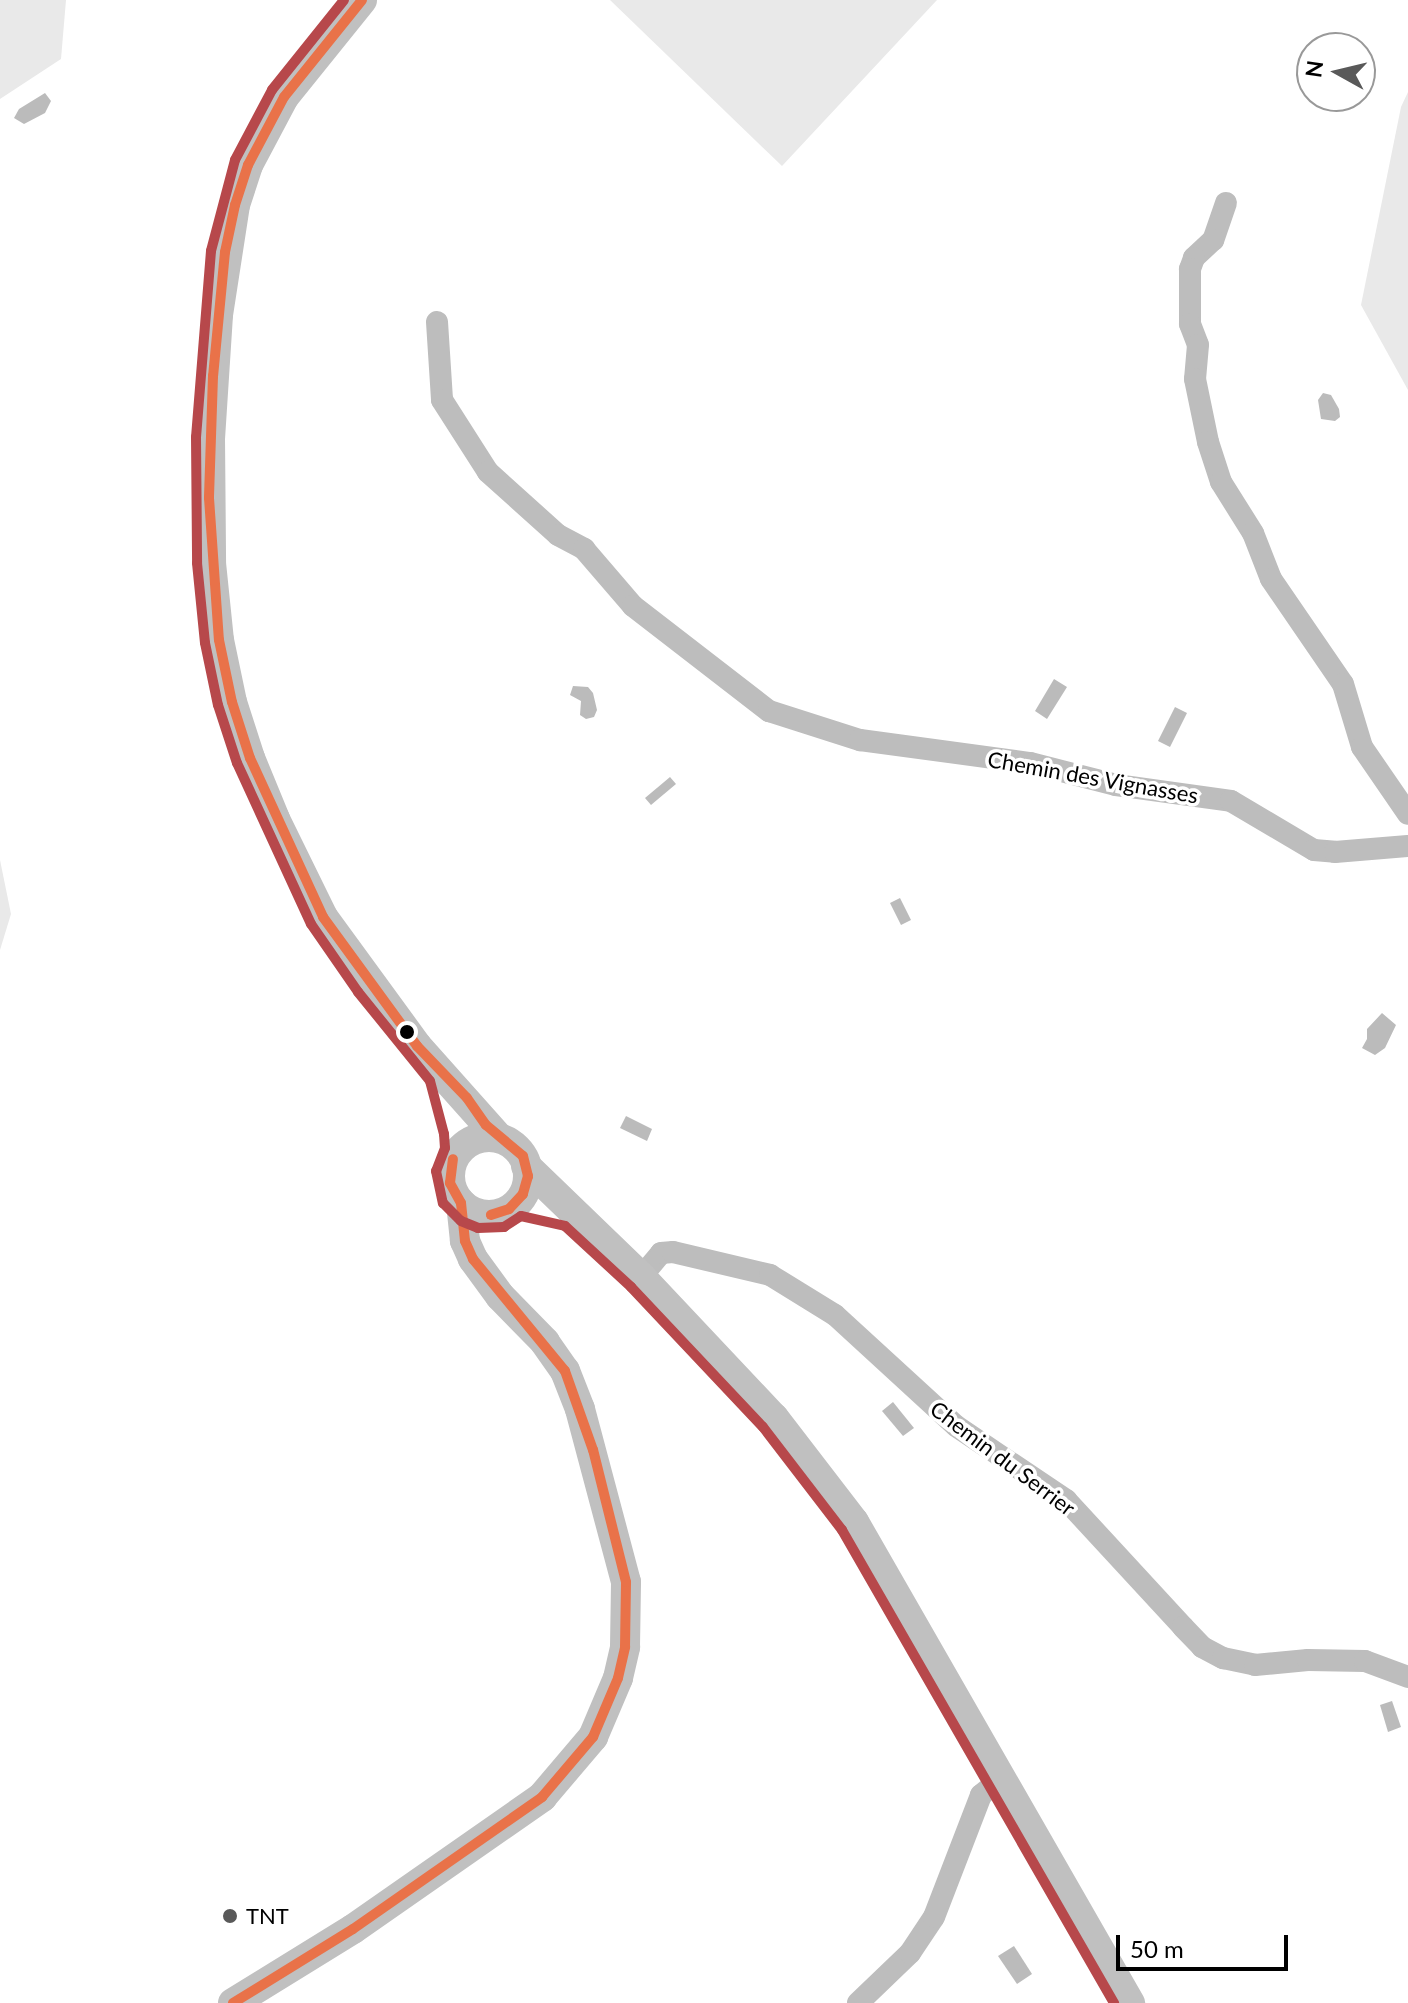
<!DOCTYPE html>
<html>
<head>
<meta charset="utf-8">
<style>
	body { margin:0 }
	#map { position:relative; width:1408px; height:2003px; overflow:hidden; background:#fff; font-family:Lato,sans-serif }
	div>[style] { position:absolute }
	.green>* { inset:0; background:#e9e9e9 }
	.water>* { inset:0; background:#bbb }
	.street>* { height:22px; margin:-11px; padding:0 11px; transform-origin:11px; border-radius:11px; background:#bdbdbd }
	.secondary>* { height:30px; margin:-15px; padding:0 15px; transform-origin:15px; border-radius:15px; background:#c0c0c0 }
	.secondary>.ring { margin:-15px; padding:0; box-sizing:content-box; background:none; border:30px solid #c0c0c0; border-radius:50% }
	.bus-1>* { height:10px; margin:-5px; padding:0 5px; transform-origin:5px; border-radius:5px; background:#e97249 }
	.bus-2>* { height:10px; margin:-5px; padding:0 5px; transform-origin:5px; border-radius:5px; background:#b7484b }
	.dots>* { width:22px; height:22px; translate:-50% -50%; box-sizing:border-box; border:4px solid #fff; border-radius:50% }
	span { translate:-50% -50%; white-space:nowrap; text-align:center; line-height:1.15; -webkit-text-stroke:7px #fff; paint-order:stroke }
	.street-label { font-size:22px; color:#000 }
	.poi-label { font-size:22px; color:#000 }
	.left { translate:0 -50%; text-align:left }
	.north { position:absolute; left:1296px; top:32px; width:80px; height:80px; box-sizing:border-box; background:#fff; border:2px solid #999; border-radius:50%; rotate:278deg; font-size:22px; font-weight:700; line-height:32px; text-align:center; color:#000 }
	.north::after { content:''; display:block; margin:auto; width:28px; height:36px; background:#595959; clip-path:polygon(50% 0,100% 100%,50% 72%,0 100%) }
	.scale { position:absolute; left:1116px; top:1935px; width:172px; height:36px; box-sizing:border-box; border:4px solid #000; border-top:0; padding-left:10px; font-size:24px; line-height:28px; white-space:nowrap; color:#000; -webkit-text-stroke:6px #fff; paint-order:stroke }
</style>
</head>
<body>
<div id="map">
	<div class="green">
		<div style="clip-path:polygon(0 0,66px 0,61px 59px,0 99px)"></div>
		<div style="clip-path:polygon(610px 0,937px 0,782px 166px)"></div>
		<div style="clip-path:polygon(1408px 92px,1408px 390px,1361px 305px,1401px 107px)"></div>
		<div style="clip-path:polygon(0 860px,11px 914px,0 950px)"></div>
	</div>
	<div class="water">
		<div style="clip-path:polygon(45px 93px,51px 101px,45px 113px,24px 124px,14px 118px,19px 109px)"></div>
		<div style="clip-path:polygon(1323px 393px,1331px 395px,1339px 409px,1340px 417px,1335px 421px,1321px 419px,1318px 400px)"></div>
		<div style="clip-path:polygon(1054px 679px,1067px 687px,1047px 719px,1035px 711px)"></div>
		<div style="clip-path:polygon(573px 686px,588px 687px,593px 693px,597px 710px,594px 717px,586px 719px,580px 715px,581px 701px,570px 695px)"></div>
		<div style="clip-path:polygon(1175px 707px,1187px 713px,1170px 747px,1158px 741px)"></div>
		<div style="clip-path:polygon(670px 777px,676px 784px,651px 805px,645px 798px)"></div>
		<div style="clip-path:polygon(900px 898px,911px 920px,901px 925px,890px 903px)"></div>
		<div style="clip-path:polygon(1382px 1013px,1396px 1025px,1385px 1048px,1375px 1055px,1362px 1048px,1367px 1039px,1367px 1029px)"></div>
		<div style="clip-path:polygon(626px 1116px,652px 1129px,647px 1141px,620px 1128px)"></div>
		<div style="clip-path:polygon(893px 1402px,914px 1428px,903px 1436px,882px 1411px)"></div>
		<div style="clip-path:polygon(1392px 1701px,1401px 1727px,1388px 1732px,1380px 1705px)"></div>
		<div style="clip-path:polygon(1014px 1946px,1032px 1974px,1017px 1984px,998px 1956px)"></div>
	</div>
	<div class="street">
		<div style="left:1226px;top:203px;width:39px;rotate:109deg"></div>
		<div style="left:1213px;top:240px;width:26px;rotate:137deg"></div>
		<div style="left:1194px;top:258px;width:12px;rotate:110deg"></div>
		<div style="left:1190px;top:269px;width:55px;rotate:90deg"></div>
		<div style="left:1190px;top:324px;width:22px;rotate:69deg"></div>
		<div style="left:1198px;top:345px;width:34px;rotate:95deg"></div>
		<div style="left:1195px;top:379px;width:64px;rotate:78.3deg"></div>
		<div style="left:1208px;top:442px;width:42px;rotate:72deg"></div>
		<div style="left:1221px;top:482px;width:60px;rotate:57.9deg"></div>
		<div style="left:1253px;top:533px;width:49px;rotate:68.6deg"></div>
		<div style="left:1271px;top:579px;width:127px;rotate:55.6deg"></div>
		<div style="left:1343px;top:684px;width:66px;rotate:73.2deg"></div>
		<div style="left:1362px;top:747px;width:81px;rotate:55.5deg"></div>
		<div style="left:437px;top:322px;width:78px;rotate:86.3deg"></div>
		<div style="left:442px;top:400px;width:85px;rotate:57.4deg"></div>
		<div style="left:488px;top:472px;width:94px;rotate:42deg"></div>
		<div style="left:558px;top:535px;width:30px;rotate:28deg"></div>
		<div style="left:584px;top:549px;width:75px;rotate:49.3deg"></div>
		<div style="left:633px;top:606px;width:172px;rotate:37.7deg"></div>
		<div style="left:769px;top:711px;width:96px;rotate:17.7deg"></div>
		<div style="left:860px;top:740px;width:172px;rotate:7.7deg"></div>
		<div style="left:1030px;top:763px;width:89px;rotate:14.3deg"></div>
		<div style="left:1116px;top:785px;width:116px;rotate:7.9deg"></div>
		<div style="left:1231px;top:801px;width:96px;rotate:30.6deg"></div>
		<div style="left:1314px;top:850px;width:21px;rotate:5deg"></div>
		<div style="left:1335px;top:852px;width:73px;rotate:-4.7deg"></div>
		<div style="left:641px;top:1277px;width:31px;rotate:-50deg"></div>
		<div style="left:661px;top:1253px;width:12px;rotate:-5deg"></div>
		<div style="left:673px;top:1252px;width:100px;rotate:13.3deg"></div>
		<div style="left:770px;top:1275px;width:76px;rotate:31.6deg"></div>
		<div style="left:835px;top:1315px;width:164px;rotate:42.5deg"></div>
		<div style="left:956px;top:1426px;width:133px;rotate:33.9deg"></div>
		<div style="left:1066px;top:1500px;width:173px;rotate:47.3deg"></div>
		<div style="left:1183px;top:1627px;width:28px;rotate:46deg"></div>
		<div style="left:1202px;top:1647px;width:24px;rotate:28deg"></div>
		<div style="left:1223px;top:1658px;width:33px;rotate:12deg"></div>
		<div style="left:1255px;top:1665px;width:53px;rotate:-5.4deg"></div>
		<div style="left:1308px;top:1660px;width:57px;rotate:1deg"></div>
		<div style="left:1365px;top:1661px;width:46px;rotate:20.4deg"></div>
		<div style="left:858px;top:2003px;width:72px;rotate:-43.9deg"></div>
		<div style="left:910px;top:1953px;width:43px;rotate:-56.3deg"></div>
		<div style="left:934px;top:1917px;width:131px;rotate:-68.9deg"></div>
		<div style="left:981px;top:1795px;width:26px;rotate:-39deg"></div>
	</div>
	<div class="secondary">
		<div style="left:362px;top:0;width:124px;rotate:128.8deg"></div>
		<div style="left:284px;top:97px;width:77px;rotate:117.9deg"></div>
		<div style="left:248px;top:165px;width:42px;rotate:108deg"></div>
		<div style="left:235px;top:205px;width:111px;rotate:98.8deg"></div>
		<div style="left:218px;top:315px;width:123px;rotate:93.7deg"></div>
		<div style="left:210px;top:438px;width:125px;rotate:89.5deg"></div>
		<div style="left:211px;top:563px;width:77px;rotate:84.1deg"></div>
		<div style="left:219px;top:640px;width:63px;rotate:78.2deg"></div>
		<div style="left:232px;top:702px;width:59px;rotate:72.2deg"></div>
		<div style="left:250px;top:758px;width:66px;rotate:67.7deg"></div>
		<div style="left:275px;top:819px;width:109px;rotate:63.9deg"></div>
		<div style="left:323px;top:917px;width:160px;rotate:53.9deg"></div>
		<div style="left:417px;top:1046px;width:123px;rotate:48.3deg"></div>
		<div class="ring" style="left:450px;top:1137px;width:48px;height:48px"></div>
		<div style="left:526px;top:1166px;width:160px;rotate:44deg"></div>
		<div style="left:641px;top:1277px;width:194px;rotate:46.7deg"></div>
		<div style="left:774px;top:1418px;width:131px;rotate:52.4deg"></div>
		<div style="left:854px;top:1522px;width:555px;rotate:60.15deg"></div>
		<div style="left:233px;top:2003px;width:141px;rotate:-31.7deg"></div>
		<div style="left:353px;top:1929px;width:231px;rotate:-34.9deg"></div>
		<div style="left:542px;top:1797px;width:79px;rotate:-49.6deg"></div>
		<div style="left:593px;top:1737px;width:64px;rotate:-67deg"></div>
		<div style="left:618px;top:1678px;width:32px;rotate:-77deg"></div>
		<div style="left:625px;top:1647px;width:65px;rotate:-89.1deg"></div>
		<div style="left:626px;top:1582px;width:179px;rotate:-104.9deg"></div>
		<div style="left:580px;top:1409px;width:41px;rotate:-111.5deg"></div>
		<div style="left:565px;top:1371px;width:35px;rotate:-125deg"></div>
		<div style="left:545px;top:1342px;width:64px;rotate:-134.4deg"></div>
		<div style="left:500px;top:1296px;width:46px;rotate:-126.1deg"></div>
		<div style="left:473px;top:1259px;width:20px;rotate:-114deg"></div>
		<div style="left:465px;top:1241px;width:38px;rotate:-96deg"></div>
	</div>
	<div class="bus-1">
		<div style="left:362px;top:0;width:124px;rotate:128.8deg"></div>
		<div style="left:284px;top:97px;width:77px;rotate:117.9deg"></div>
		<div style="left:248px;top:165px;width:42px;rotate:108deg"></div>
		<div style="left:235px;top:205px;width:48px;rotate:102deg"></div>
		<div style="left:225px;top:252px;width:125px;rotate:95.5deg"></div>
		<div style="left:213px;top:376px;width:122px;rotate:91.9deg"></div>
		<div style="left:209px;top:498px;width:142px;rotate:86deg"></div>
		<div style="left:219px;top:640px;width:63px;rotate:78.2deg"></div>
		<div style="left:232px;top:702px;width:59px;rotate:72.2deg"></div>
		<div style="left:250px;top:758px;width:175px;rotate:65.3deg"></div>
		<div style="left:323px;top:917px;width:160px;rotate:53.9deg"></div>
		<div style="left:417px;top:1046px;width:72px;rotate:46.1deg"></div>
		<div style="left:467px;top:1098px;width:33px;rotate:55deg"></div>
		<div style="left:486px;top:1125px;width:48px;rotate:40deg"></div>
		<div style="left:523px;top:1156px;width:21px;rotate:76deg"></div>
		<div style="left:528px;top:1176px;width:19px;rotate:106deg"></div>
		<div style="left:523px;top:1194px;width:21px;rotate:133deg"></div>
		<div style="left:509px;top:1209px;width:19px;rotate:162deg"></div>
		<div style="left:233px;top:2003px;width:141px;rotate:-31.7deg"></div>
		<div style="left:353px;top:1929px;width:231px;rotate:-34.9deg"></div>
		<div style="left:542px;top:1797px;width:79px;rotate:-49.6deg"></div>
		<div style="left:593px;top:1737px;width:64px;rotate:-67deg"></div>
		<div style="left:618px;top:1678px;width:32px;rotate:-77deg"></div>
		<div style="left:625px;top:1647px;width:65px;rotate:-89.1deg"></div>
		<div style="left:626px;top:1582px;width:136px;rotate:-104deg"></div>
		<div style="left:593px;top:1450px;width:84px;rotate:-109.5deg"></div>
		<div style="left:565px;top:1371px;width:145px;rotate:-129.4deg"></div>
		<div style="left:473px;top:1259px;width:20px;rotate:-114deg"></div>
		<div style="left:465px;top:1241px;width:38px;rotate:-96deg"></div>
		<div style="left:461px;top:1203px;width:23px;rotate:-119deg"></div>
		<div style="left:450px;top:1183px;width:24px;rotate:-83deg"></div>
	</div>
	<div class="bus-2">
		<div style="left:344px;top:0;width:115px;rotate:128.7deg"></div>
		<div style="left:272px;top:90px;width:79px;rotate:117.9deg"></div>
		<div style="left:235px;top:160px;width:94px;rotate:104.8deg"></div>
		<div style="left:211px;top:251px;width:187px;rotate:94.6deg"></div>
		<div style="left:196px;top:437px;width:126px;rotate:89.5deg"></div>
		<div style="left:197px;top:563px;width:80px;rotate:84.3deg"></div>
		<div style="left:205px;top:643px;width:63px;rotate:78.2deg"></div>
		<div style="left:218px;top:705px;width:61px;rotate:71.9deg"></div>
		<div style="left:237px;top:763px;width:177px;rotate:65.3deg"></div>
		<div style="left:311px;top:924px;width:83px;rotate:55.3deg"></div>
		<div style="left:358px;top:992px;width:114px;rotate:51deg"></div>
		<div style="left:430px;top:1081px;width:55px;rotate:75.2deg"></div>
		<div style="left:444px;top:1134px;width:14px;rotate:86deg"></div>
		<div style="left:445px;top:1148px;width:25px;rotate:111deg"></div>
		<div style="left:436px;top:1171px;width:33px;rotate:78deg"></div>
		<div style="left:443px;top:1203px;width:25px;rotate:45deg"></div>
		<div style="left:461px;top:1221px;width:18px;rotate:22deg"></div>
		<div style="left:478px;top:1228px;width:26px;rotate:-2deg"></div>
		<div style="left:504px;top:1227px;width:20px;rotate:-33deg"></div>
		<div style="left:521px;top:1216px;width:45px;rotate:12.8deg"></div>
		<div style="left:565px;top:1226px;width:90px;rotate:42.7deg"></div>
		<div style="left:631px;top:1287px;width:192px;rotate:46.7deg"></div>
		<div style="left:763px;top:1427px;width:130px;rotate:52.5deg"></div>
		<div style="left:842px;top:1530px;width:546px;rotate:60.1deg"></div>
	</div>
	<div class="dots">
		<div style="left:407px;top:1032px;background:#000"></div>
		<div style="left:230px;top:1916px;background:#595959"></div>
	</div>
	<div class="street-label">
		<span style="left:1093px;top:777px;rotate:10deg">Chemin des Vignasses</span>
		<span style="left:1003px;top:1458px;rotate:37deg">Chemin du Serrier</span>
	</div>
	<div class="poi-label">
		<span class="left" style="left:246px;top:1916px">TNT</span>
	</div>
	<div class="north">N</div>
	<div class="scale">50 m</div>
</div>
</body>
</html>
